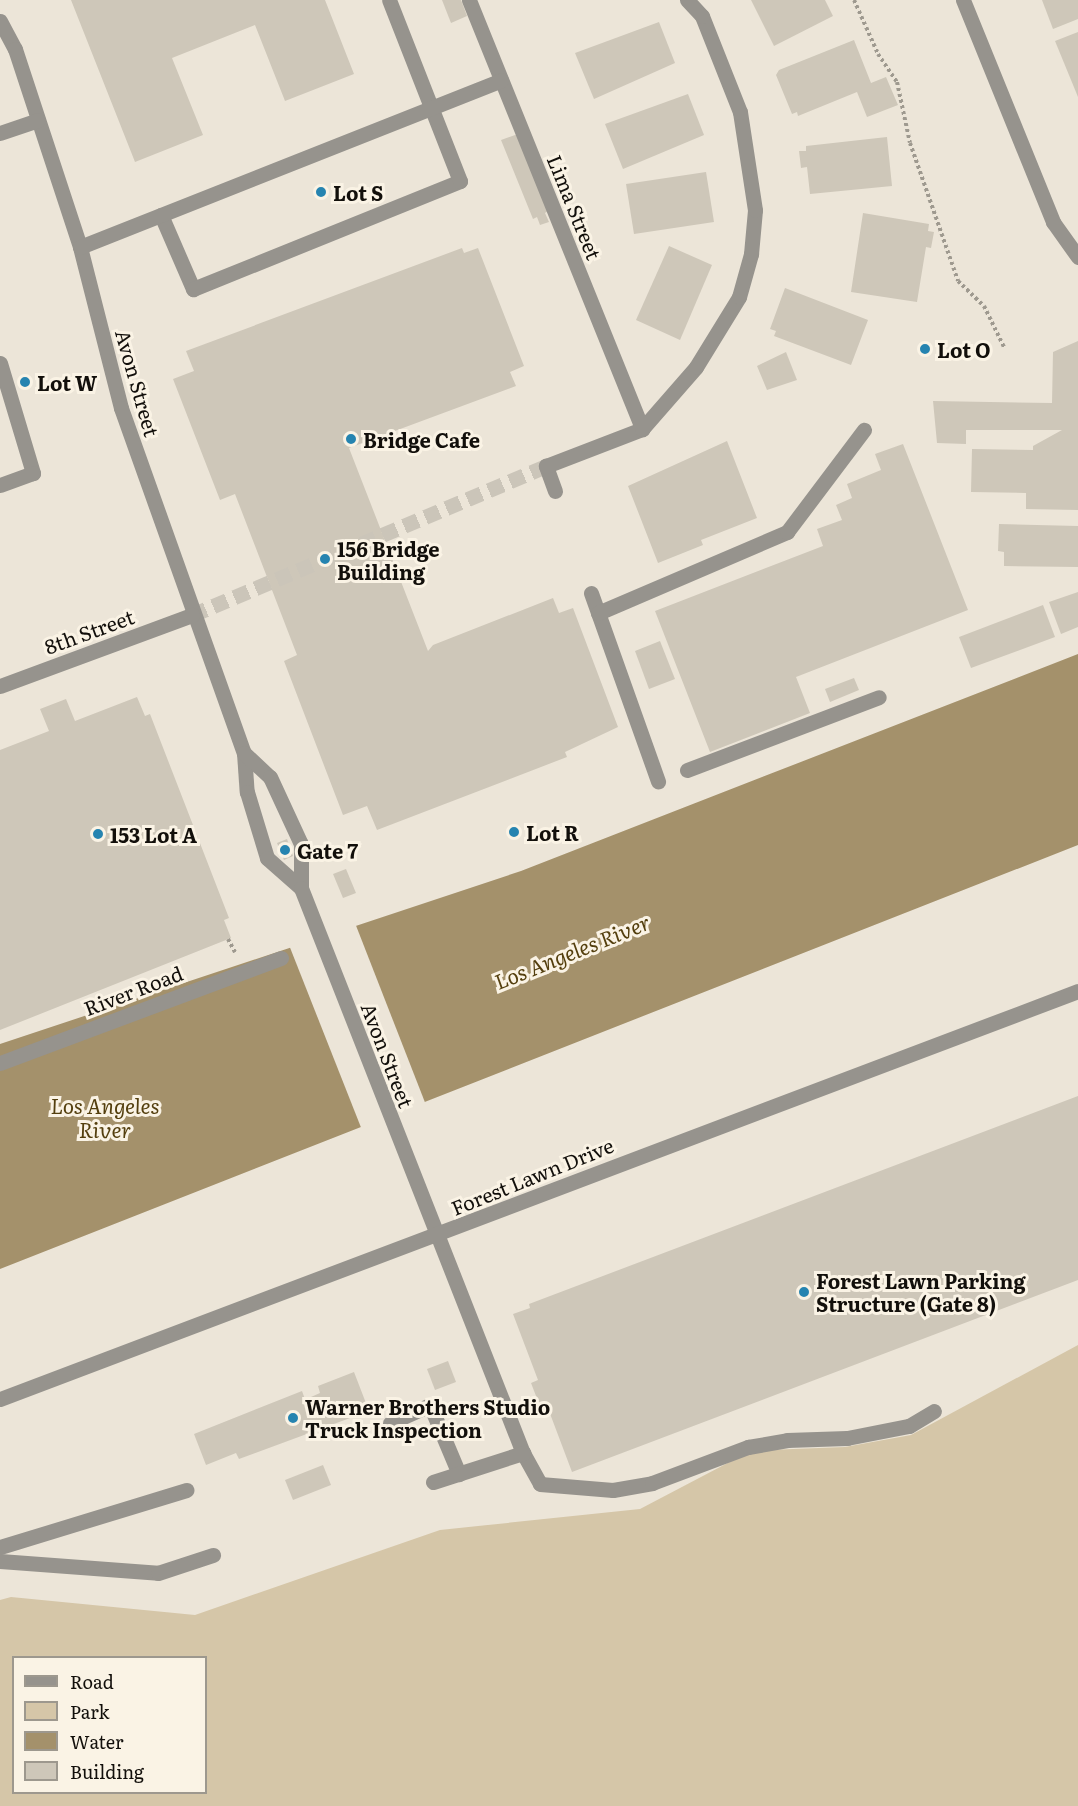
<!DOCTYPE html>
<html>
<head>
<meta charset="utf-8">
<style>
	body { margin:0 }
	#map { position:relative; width:1078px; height:1806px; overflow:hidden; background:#ece5d8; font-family:Literata,serif }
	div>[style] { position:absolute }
	.green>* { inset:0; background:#d5c6a8 }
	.water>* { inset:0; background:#a4916b }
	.pier>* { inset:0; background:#ece5d8 }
	.building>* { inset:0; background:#cec7b9 }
	.minor-tunnel>* { height:15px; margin-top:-7.5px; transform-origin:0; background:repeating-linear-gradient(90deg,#cbc5b9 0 15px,transparent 0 23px) }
	.path>* { height:4px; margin-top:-2px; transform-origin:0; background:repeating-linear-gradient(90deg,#9e998f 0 3px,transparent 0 6px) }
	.minor>* { height:15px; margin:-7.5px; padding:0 7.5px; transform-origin:7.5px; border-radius:7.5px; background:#96938d }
	.dots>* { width:16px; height:16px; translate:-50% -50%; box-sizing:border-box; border:3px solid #faf3e5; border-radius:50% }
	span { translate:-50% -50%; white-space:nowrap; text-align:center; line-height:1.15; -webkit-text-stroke:6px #faf3e5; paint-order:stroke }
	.poi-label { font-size:20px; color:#120f0b; font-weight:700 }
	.left { translate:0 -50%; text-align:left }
	.street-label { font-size:20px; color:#120f0b }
	.water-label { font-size:21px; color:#543f0e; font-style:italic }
	.legend { position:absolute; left:12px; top:1656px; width:195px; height:138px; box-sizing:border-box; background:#faf3e5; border:2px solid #9d988e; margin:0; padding:8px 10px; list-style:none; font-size:18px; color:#120f0b }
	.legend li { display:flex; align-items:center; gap:12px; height:30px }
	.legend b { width:30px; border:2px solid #9d988e }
</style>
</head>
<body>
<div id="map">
	<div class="green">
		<div style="clip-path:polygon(evenodd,1078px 1345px,1078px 1806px,0 1806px,0 1600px,11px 1597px,195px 1615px,440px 1530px,640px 1509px,741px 1456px,767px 1450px,845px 1447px,911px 1435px,1078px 1345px,14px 1658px,206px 1658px,206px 1792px,14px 1792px,14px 1658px)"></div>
	</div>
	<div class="water">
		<div style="clip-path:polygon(1078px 654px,1078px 845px,0 1269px,0 1044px,521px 871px)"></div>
	</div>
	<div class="pier">
		<div style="clip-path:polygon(355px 923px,426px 1105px,362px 1130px,289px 945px)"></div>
	</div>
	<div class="building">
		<div style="clip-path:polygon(71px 0,325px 0,354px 74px,285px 101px,255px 25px,172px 58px,203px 135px,135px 162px)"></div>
		<div style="clip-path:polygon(442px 0,461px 0,467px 16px,451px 23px)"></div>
		<div style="clip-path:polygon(751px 0,825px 0,833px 16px,774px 46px)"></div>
		<div style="clip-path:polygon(1042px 0,1078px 0,1078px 19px,1053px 29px)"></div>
		<div style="clip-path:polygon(659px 22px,675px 63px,594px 99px,575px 53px)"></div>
		<div style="clip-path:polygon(1078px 32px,1078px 97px,1055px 41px)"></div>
		<div style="clip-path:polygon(854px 40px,871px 83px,886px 77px,898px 105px,867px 117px,857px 92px,798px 116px,797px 112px,792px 114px,776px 75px,779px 70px)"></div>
		<div style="clip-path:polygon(688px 94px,704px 135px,623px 169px,605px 124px)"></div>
		<div style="clip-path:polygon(518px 134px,548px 211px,545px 213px,549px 222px,540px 225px,537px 217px,533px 219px,501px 140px)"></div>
		<div style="clip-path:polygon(887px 137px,892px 186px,810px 194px,807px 167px,801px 168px,799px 151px,806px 151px,806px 146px)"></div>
		<div style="clip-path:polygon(706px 172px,714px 222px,634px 234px,626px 184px)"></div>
		<div style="clip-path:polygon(863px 213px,929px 224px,928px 231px,934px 232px,931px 248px,926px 247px,917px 302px,851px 292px)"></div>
		<div style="clip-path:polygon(669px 246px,712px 265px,680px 340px,636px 320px)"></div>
		<div style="clip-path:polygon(462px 248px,464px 253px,478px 248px,524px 366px,510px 372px,516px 386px,349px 448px,428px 651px,433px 645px,553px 598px,559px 613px,573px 608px,618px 727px,565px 752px,567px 757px,377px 830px,367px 806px,343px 815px,284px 661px,297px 655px,235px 494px,220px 500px,173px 379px,194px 371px,186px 351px)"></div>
		<div style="clip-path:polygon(785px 288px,868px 320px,851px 365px,774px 336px,776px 331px,770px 329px)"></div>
		<div style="clip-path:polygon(1078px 341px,1078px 510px,1026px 509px,1026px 493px,971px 492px,972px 449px,1033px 450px,1033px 446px,1062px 430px,966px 430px,966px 444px,937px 443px,933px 401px,1052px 403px,1053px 352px)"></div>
		<div style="clip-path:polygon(786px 352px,797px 380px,767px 390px,757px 366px)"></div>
		<div style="clip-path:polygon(727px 441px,757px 518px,701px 540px,703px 545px,658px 563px,628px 486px)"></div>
		<div style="clip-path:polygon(903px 444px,968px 610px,796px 677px,810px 713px,710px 752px,655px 611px,823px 546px,817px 529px,842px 520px,836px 505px,852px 498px,847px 484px,881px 470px,875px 454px)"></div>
		<div style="clip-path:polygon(999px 524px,1078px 526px,1078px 567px,1004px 566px,1004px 552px,998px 551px)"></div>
		<div style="clip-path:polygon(1078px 592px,1078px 627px,1061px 634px,1049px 602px)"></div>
		<div style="clip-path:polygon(1043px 605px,1055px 637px,971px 668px,959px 637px)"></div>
		<div style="clip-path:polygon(660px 641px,675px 679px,649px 689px,635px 651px)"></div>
		<div style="clip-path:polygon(854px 678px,859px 690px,830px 702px,825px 689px)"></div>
		<div style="clip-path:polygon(137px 697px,145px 716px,150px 714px,229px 918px,224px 920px,231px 938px,0 1030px,0 750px,49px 731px,40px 709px,66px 699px,75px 721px)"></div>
		<div style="clip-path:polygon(287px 839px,293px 856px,284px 860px,277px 843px)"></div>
		<div style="clip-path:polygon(346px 869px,356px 893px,343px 898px,333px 874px)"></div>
		<div style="clip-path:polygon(1078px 1096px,1078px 1280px,572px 1472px,549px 1411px,543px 1414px,531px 1383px,538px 1380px,513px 1314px,530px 1308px,529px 1304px)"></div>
		<div style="clip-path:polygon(448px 1361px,456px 1382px,435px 1390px,427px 1369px)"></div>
		<div style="clip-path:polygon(354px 1372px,369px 1411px,239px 1459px,236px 1453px,206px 1465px,194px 1434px,302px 1391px,310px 1413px,316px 1410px,311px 1397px,320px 1393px,318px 1386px)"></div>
		<div style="clip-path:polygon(323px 1465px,331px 1485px,293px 1500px,285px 1480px)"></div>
	</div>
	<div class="minor-tunnel">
		<div style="left:192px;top:615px;width:384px;rotate:-22.8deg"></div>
	</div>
	<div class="path">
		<div style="left:854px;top:0;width:59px;rotate:66deg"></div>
		<div style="left:878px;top:54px;width:34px;rotate:56deg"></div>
		<div style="left:897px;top:82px;width:62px;rotate:78deg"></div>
		<div style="left:910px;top:143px;width:146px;rotate:70.8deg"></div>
		<div style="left:958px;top:281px;width:36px;rotate:44deg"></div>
		<div style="left:984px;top:306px;width:46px;rotate:64deg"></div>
		<div style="left:228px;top:939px;width:15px;rotate:62deg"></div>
	</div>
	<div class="minor">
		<div style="left:469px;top:0;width:463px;rotate:68deg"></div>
		<div style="left:963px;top:0;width:240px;rotate:67.9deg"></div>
		<div style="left:1053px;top:222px;width:43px;rotate:54.5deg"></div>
		<div style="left:0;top:21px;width:32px;rotate:62deg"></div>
		<div style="left:15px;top:49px;width:208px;rotate:71.8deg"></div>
		<div style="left:80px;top:247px;width:166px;rotate:75.7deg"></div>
		<div style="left:121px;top:408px;width:366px;rotate:70.4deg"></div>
		<div style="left:244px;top:753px;width:39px;rotate:86deg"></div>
		<div style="left:247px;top:792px;width:69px;rotate:73.1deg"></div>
		<div style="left:267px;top:858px;width:45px;rotate:41.4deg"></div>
		<div style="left:0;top:133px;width:40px;rotate:-18.9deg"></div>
		<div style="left:161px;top:215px;width:81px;rotate:66.6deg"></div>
		<div style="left:193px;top:289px;width:288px;rotate:-22deg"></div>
		<div style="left:460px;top:181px;width:194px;rotate:-111.4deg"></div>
		<div style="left:80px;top:247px;width:453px;rotate:-21.6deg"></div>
		<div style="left:0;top:363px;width:115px;rotate:73.3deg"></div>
		<div style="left:33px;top:473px;width:35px;rotate:160deg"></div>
		<div style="left:555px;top:491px;width:27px;rotate:-110deg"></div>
		<div style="left:546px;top:466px;width:103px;rotate:-21.1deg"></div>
		<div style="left:642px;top:429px;width:82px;rotate:-48.9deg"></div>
		<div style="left:696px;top:367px;width:82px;rotate:-58.4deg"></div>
		<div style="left:739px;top:297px;width:45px;rotate:-74.4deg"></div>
		<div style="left:751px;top:254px;width:44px;rotate:-84.8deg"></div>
		<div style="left:755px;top:210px;width:99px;rotate:-98.7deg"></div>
		<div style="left:740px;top:112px;width:103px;rotate:-111.6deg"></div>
		<div style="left:702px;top:16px;width:22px;rotate:-133deg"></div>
		<div style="left:591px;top:593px;width:200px;rotate:70.4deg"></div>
		<div style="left:598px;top:613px;width:206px;rotate:-23.2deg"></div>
		<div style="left:787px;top:532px;width:128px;rotate:-53deg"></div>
		<div style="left:0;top:686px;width:205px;rotate:-20.3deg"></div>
		<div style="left:244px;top:753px;width:35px;rotate:43deg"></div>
		<div style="left:270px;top:777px;width:74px;rotate:65.2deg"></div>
		<div style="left:301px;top:844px;width:44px;rotate:90deg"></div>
		<div style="left:301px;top:888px;width:607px;rotate:68.55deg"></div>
		<div style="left:523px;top:1453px;width:35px;rotate:61deg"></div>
		<div style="left:540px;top:1484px;width:73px;rotate:4.7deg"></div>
		<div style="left:613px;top:1490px;width:40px;rotate:-10deg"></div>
		<div style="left:652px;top:1483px;width:103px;rotate:-20.6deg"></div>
		<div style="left:748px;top:1447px;width:40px;rotate:-10deg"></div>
		<div style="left:787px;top:1440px;width:60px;rotate:-1.9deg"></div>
		<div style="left:847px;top:1438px;width:63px;rotate:-11deg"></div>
		<div style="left:909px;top:1426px;width:29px;rotate:-31deg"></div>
		<div style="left:687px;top:770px;width:205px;rotate:-20.8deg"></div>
		<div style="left:0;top:1063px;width:300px;rotate:-20.5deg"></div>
		<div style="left:0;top:1399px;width:1153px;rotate:-20.73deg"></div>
		<div style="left:390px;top:1423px;width:44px;rotate:-24.2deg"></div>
		<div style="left:430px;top:1405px;width:75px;rotate:67.2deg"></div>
		<div style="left:433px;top:1482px;width:95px;rotate:-17.9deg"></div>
		<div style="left:0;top:1547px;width:195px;rotate:-17deg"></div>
		<div style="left:0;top:1561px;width:158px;rotate:4.3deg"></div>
		<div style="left:158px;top:1573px;width:58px;rotate:-18.1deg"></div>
	</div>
	<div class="dots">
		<div style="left:321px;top:192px;background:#2684b0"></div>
		<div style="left:925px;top:349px;background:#2684b0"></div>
		<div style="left:25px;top:382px;background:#2684b0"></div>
		<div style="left:351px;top:439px;background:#2684b0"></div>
		<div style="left:325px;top:559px;background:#2684b0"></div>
		<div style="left:514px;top:832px;background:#2684b0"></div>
		<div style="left:98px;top:834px;background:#2684b0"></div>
		<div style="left:285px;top:850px;background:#2684b0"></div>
		<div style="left:804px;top:1292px;background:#2684b0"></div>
		<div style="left:293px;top:1418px;background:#2684b0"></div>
	</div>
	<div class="poi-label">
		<span class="left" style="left:333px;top:192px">Lot S</span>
		<span class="left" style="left:937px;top:349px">Lot O</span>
		<span class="left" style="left:37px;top:382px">Lot W</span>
		<span class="left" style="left:363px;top:439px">Bridge Cafe</span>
		<span class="left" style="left:337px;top:560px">156 Bridge<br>Building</span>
		<span class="left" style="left:526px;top:832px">Lot R</span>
		<span class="left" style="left:110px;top:834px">153 Lot A</span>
		<span class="left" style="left:297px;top:850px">Gate 7</span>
		<span class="left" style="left:816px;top:1292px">Forest Lawn Parking<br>Structure (Gate 8)</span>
		<span class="left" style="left:305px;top:1418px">Warner Brothers Studio<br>Truck Inspection</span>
	</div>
	<div class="street-label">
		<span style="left:575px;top:207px;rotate:68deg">Lima Street</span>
		<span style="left:138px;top:383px;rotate:74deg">Avon Street</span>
		<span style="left:89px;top:631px;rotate:-20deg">8th Street</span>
		<span style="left:133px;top:990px;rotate:-21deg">River Road</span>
		<span style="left:388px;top:1055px;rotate:69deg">Avon Street</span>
		<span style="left:532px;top:1176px;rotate:-22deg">Forest Lawn Drive</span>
	</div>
	<div class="water-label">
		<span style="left:572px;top:951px;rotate:-22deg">Los Angeles River</span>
		<span style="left:105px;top:1117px">Los Angeles<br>River</span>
	</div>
	<ul class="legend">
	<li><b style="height:8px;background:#96938d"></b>Road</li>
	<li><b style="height:16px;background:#d5c6a8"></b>Park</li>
	<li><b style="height:16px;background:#a4916b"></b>Water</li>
	<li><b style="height:16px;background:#cec7b9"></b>Building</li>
	</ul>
</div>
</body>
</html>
